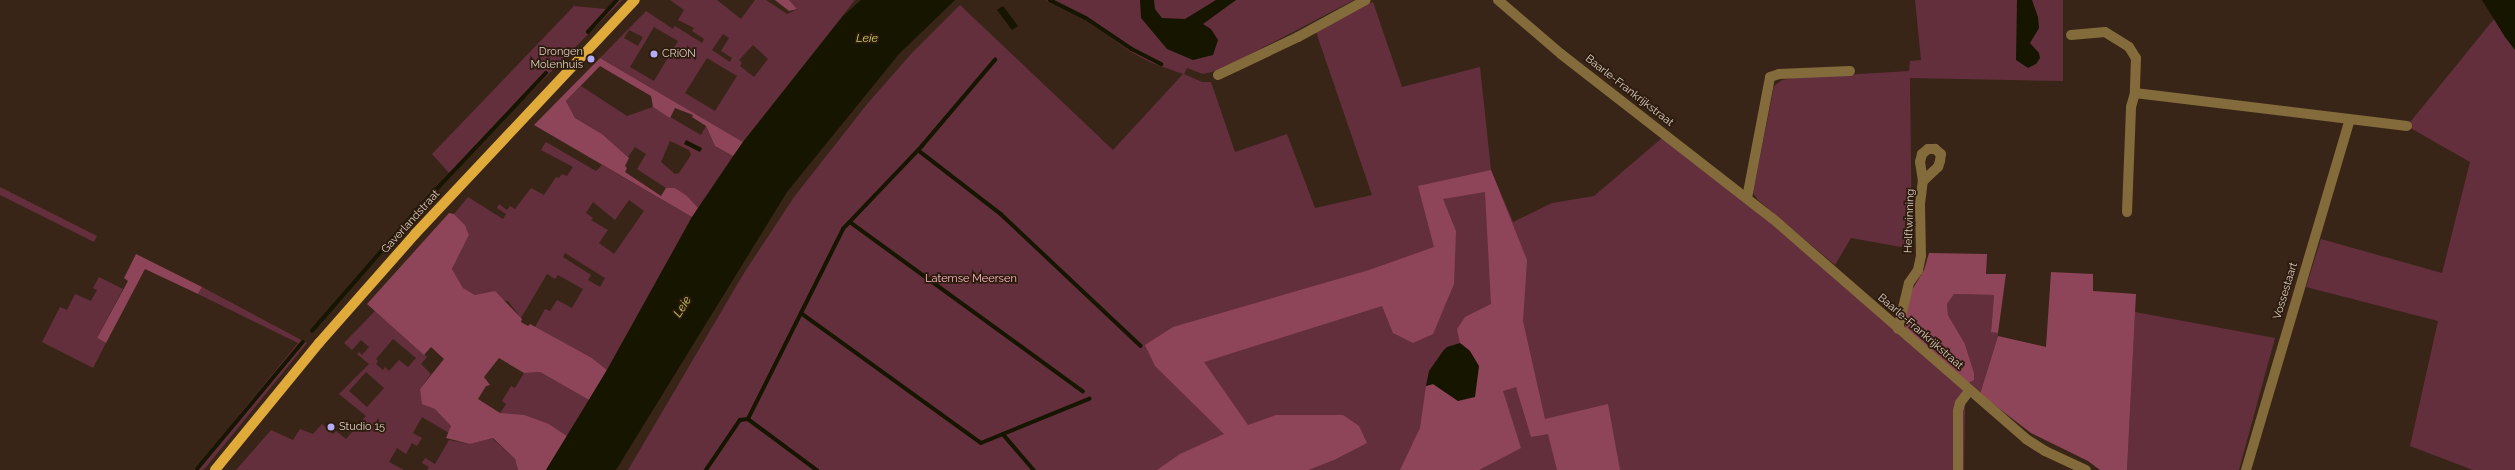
<!DOCTYPE html>
<html>
<head>
<meta charset="utf-8">
<style>
	body { margin:0 }
	#map { position:relative; width:2515px; height:470px; overflow:hidden; background:#382517; font-family:Raleway,sans-serif }
	div>[style] { position:absolute }
	.green>* { inset:0; background:#642f3d }
	.forest>* { inset:0; background:#8f4559 }
	.water>* { inset:0; background:#161500 }
	.stream>* { height:3.5px; margin:-1.75px; padding:0 1.75px; transform-origin:1.75px; border-radius:1.75px; background:#161500 }
	.minor>* { height:10px; margin:-5px; padding:0 5px; transform-origin:5px; border-radius:5px; background:#846b3b }
	.major>* { height:10px; margin:-5px; padding:0 5px; transform-origin:5px; border-radius:5px; background:#e0ab3b }
	.dots>* { width:11px; height:11px; translate:-50% -50%; box-sizing:border-box; border:2px solid #2d1b0d; border-radius:50% }
	span { translate:-50% -50%; white-space:nowrap; text-align:center; line-height:1.15; -webkit-text-stroke:3.5px #2d1b0d; paint-order:stroke }
	.poi-label { font-size:11px; color:#dccfc6 }
	.right { translate:-100% -50%; text-align:right }
	.left { translate:0 -50%; text-align:left }
	.street-label { font-size:11px; color:#dccfc6 }
	.park-label { font-size:11px; color:#fdbac8 }
	.water-label { font-size:12px; color:#d0cf62; font-style:italic }
</style>
</head>
<body>
<div id="map">
	<div class="green">
		<div style="clip-path:polygon(615px 0,622px 0,450px 174px,432px 154px,574px 6px,606px 9px)"></div>
		<div style="clip-path:polygon(evenodd,670px 0,717px 0,741px 19px,755px 0,766px 0,787px 14px,797px 9px,789px 0,855px 0,743px 142px,600px 58px,646px 11px,673px 29px,675px 26px,702px 43px,704px 39px,692px 31px,694px 28px,678px 20px,684px 10px,670px 0,654px 27px,678px 41px,654px 81px,630px 67px,654px 27px,670px 0,629px 30px,643px 37px,638px 46px,624px 38px,629px 30px,670px 0,723px 34px,729px 38px,721px 51px,732px 58px,730px 62px,712px 50px,723px 34px,670px 0,753px 45px,768px 59px,754px 77px,740px 66px,742px 63px,739px 60px,753px 45px,670px 0,707px 58px,737px 76px,715px 111px,685px 93px,707px 58px)"></div>
		<div style="clip-path:polygon(1046px 0,1354px 0,1220px 70px,1203px 74px,1187px 68px,1184px 74px,1202px 82px,1211px 82px,1235px 152px,1287px 134px,1315px 208px,1372px 195px,1316px 32px,1373px 2px,1402px 87px,1480px 67px,1491px 170px,1513px 222px,1552px 203px,1594px 196px,1662px 138px,1745px 200px,1967px 393px,1965px 407px,1964px 470px,628px 470px,744px 273px,794px 197px,868px 103px,911px 54px,960px 5px,1113px 150px,1183px 74px,1152px 63px,1131px 52px,1086px 20px)"></div>
		<div style="clip-path:polygon(1915px 0,2063px 0,2063px 81px,1910px 78px,1912px 249px,1851px 238px,1835px 265px,1758px 200px,1753px 193px,1774px 86px,1782px 80px,1793px 78px,1909px 71px,1910px 61px,1921px 60px)"></div>
		<div style="clip-path:polygon(2494px 19px,2515px 50px,2515px 470px,2473px 470px,2410px 446px,2438px 321px,2306px 287px,2321px 239px,2442px 273px,2470px 162px,2407px 126px)"></div>
		<div style="clip-path:polygon(evenodd,581px 86px,627px 116px,653px 107px,701px 135px,706px 126px,715px 146px,733px 156px,698px 208px,675px 188px,666px 188px,637px 169px,646px 154px,635px 147px,628px 157px,602px 134px,575px 118px,566px 101px,581px 86px,670px 141px,689px 150px,691px 155px,679px 173px,675px 174px,661px 162px,670px 141px)"></div>
		<div style="clip-path:polygon(evenodd,546px 142px,596px 171px,602px 165px,692px 217px,607px 370px,592px 358px,535px 327px,545px 309px,550px 311px,557px 300px,572px 308px,583px 289px,558px 275px,555px 279px,547px 274px,521px 318px,508px 301px,475px 295px,463px 288px,452px 269px,469px 235px,465px 225px,454px 214px,468px 197px,503px 219px,506px 214px,497px 208px,499px 204px,507px 210px,510px 206px,515px 209px,531px 188px,544px 195px,556px 177px,559px 178px,562px 174px,567px 176px,573px 167px,541px 150px,546px 142px,629px 200px,644px 211px,614px 254px,599px 243px,608px 230px,591px 220px,593px 218px,586px 213px,593px 202px,615px 220px,629px 200px,546px 142px,565px 253px,605px 278px,600px 287px,588px 280px,591px 275px,563px 257px,565px 253px)"></div>
		<div style="clip-path:polygon(0 187px,97px 236px,94px 242px,0 195px)"></div>
		<div style="clip-path:polygon(99px 277px,123px 289px,97px 338px,106px 343px,93px 368px,42px 342px,60px 307px,67px 310px,75px 294px,91px 301px,97px 290px,93px 288px)"></div>
		<div style="clip-path:polygon(202px 287px,307px 343px,207px 466px,203px 470px,194px 470px,298px 343px,198px 294px)"></div>
		<div style="clip-path:polygon(1953px 294px,1994px 295px,1991px 331px,1998px 333px,1998px 336px,1980px 394px,1966px 384px,1974px 373px,1965px 344px,1948px 315px,1947px 304px)"></div>
		<div style="clip-path:polygon(evenodd,375px 311px,427px 357px,421px 364px,431px 374px,420px 389px,451px 426px,449px 433px,422px 417px,413px 433px,422px 438px,417px 446px,412px 443px,406px 454px,397px 448px,389px 462px,404px 470px,236px 470px,271px 430px,293px 440px,300px 429px,313px 434px,322px 424px,333px 434px,336px 431px,346px 439px,366px 416px,339px 394px,369px 364px,357px 354px,359px 352px,362px 355px,369px 347px,361px 340px,352px 350px,344px 343px,375px 311px,393px 339px,416px 358px,408px 367px,399px 360px,389px 371px,385px 367px,383px 370px,376px 364px,378px 361px,376px 359px,393px 339px,375px 311px,366px 372px,384px 388px,367px 407px,349px 391px,366px 372px)"></div>
		<div style="clip-path:polygon(2135px 312px,2275px 338px,2239px 470px,2127px 470px)"></div>
		<div style="clip-path:polygon(540px 372px,589px 400px,567px 436px,549px 424px,500px 413px,506px 404px,502px 401px,511px 386px,515px 388px,524px 373px)"></div>
		<div style="clip-path:polygon(492px 438px,515px 459px,518px 470px,427px 470px,429px 467px,422px 463px,425px 458px,435px 464px,449px 440px,470px 444px)"></div>
	</div>
	<div class="forest">
		<div style="clip-path:polygon(775px 0,789px 0,797px 9px,789px 11px)"></div>
		<div style="clip-path:polygon(600px 58px,743px 142px,733px 156px,715px 146px,706px 126px,692px 117px,693px 115px,675px 108px,670px 118px,653px 107px,651px 96px,600px 66px,566px 101px,575px 118px,602px 134px,629px 158px,625px 166px,627px 168px,625px 172px,661px 196px,666px 188px,675px 188px,687px 196px,698px 208px,692px 217px,534px 125px)"></div>
		<div style="clip-path:polygon(1491px 170px,1527px 260px,1523px 321px,1545px 419px,1608px 404px,1620px 470px,1557px 470px,1548px 434px,1531px 437px,1516px 387px,1503px 391px,1521px 448px,1479px 470px,1400px 470px,1420px 428px,1426px 386px,1433px 384px,1458px 401px,1470px 351px,1460px 343px,1457px 329px,1465px 317px,1491px 304px,1485px 192px,1443px 199px,1456px 231px,1454px 284px,1433px 334px,1413px 343px,1393px 333px,1382px 306px,1204px 362px,1248px 425px,1276px 415px,1343px 415px,1359px 426px,1367px 443px,1334px 460px,1308px 470px,1157px 470px,1180px 454px,1224px 434px,1155px 366px,1145px 345px,1173px 327px,1369px 270px,1434px 247px,1418px 186px)"></div>
		<div style="clip-path:polygon(449px 213px,454px 214px,465px 225px,469px 235px,452px 269px,463px 288px,475px 295px,495px 291px,522px 319px,521px 322px,528px 326px,530px 324px,592px 358px,607px 370px,589px 400px,540px 372px,524px 373px,499px 358px,484px 377px,490px 385px,486px 386px,478px 399px,500px 413px,524px 415px,549px 424px,567px 436px,546px 470px,518px 470px,515px 459px,493px 438px,470px 444px,446px 438px,451px 426px,435px 409px,422px 404px,420px 389px,444px 359px,431px 347px,424px 355px,367px 304px)"></div>
		<div style="clip-path:polygon(1929px 253px,1987px 254px,1986px 274px,2006px 274px,1998px 333px,1991px 332px,1994px 295px,1954px 294px,1947px 304px,1948px 315px,1965px 344px,1974px 373px,1974px 380px,1966px 384px,1906px 329px,1904px 322px,1912px 290px,1924px 270px)"></div>
		<div style="clip-path:polygon(136px 254px,202px 287px,198px 294px,145px 269px,106px 343px,97px 338px,128px 281px,124px 278px)"></div>
		<div style="clip-path:polygon(2051px 272px,2093px 274px,2093px 291px,2136px 294px,2127px 470px,2100px 470px,2088px 461px,2031px 433px,1980px 394px,1998px 336px,2046px 347px)"></div>
	</div>
	<div class="water">
		<div style="clip-path:polygon(861px 0,955px 0,899px 54px,787px 192px,616px 470px,546px 470px,607px 370px,692px 217px,743px 142px,843px 16px)"></div>
		<div style="clip-path:polygon(1140px 0,1154px 0,1155px 9px,1162px 18px,1185px 19px,1216px 0,1236px 0,1203px 24px,1211px 29px,1218px 40px,1213px 55px,1193px 60px,1167px 49px,1141px 18px)"></div>
		<div style="clip-path:polygon(2017px 0,2032px 0,2038px 17px,2039px 28px,2030px 43px,2039px 53px,2040px 58px,2036px 64px,2028px 68px,2016px 60px)"></div>
		<div style="clip-path:polygon(2482px 0,2515px 0,2515px 50px,2505px 37px)"></div>
		<div style="clip-path:polygon(1003px 6px,1018px 26px,1012px 30px,997px 10px)"></div>
		<div style="clip-path:polygon(686px 140px,702px 148px,700px 152px,684px 144px)"></div>
		<div style="clip-path:polygon(1460px 343px,1470px 351px,1479px 366px,1475px 397px,1458px 401px,1433px 384px,1426px 386px,1429px 371px,1443px 351px,1447px 347px)"></div>
	</div>
	<div class="stream">
		<div style="left:1050px;top:0;width:40px;rotate:26.6deg"></div>
		<div style="left:1086px;top:18px;width:55px;rotate:34deg"></div>
		<div style="left:1132px;top:49px;width:33px;rotate:27deg"></div>
		<div style="left:588px;top:32px;width:43px;rotate:-47.8deg"></div>
		<div style="left:918px;top:150px;width:105px;rotate:37.6deg"></div>
		<div style="left:1001px;top:214px;width:192px;rotate:43.3deg"></div>
		<div style="left:850px;top:222px;width:288px;rotate:36deg"></div>
		<div style="left:801px;top:313px;width:222px;rotate:35.8deg"></div>
		<div style="left:981px;top:443px;width:117px;rotate:-22.2deg"></div>
		<div style="left:312px;top:331px;width:160px;rotate:-49deg"></div>
		<div style="left:417px;top:210px;width:188px;rotate:-46.7deg"></div>
		<div style="left:748px;top:419px;width:86px;rotate:36.5deg"></div>
		<div style="left:1003px;top:434px;width:48px;rotate:49.3deg"></div>
		<div style="left:197px;top:469px;width:165px;rotate:-50.2deg"></div>
		<div style="left:706px;top:470px;width:60px;rotate:-55.8deg"></div>
		<div style="left:740px;top:420px;width:8px;rotate:-7deg"></div>
		<div style="left:748px;top:419px;width:212px;rotate:-63.4deg"></div>
		<div style="left:843px;top:229px;width:115px;rotate:-46.4deg"></div>
		<div style="left:922px;top:146px;width:113px;rotate:-49.7deg"></div>
	</div>
	<div class="minor">
		<div style="left:1498px;top:0;width:83px;rotate:40.6deg"></div>
		<div style="left:1561px;top:54px;width:267px;rotate:37.9deg"></div>
		<div style="left:1772px;top:218px;width:337px;rotate:41deg"></div>
		<div style="left:2026px;top:439px;width:22px;rotate:32deg"></div>
		<div style="left:2045px;top:451px;width:45px;rotate:24.9deg"></div>
		<div style="left:2071px;top:35px;width:34px;rotate:-5deg"></div>
		<div style="left:2105px;top:32px;width:28px;rotate:32deg"></div>
		<div style="left:2129px;top:47px;width:13px;rotate:58deg"></div>
		<div style="left:2136px;top:58px;width:35px;rotate:92deg"></div>
		<div style="left:2135px;top:93px;width:274px;rotate:6.9deg"></div>
		<div style="left:1218px;top:75px;width:89px;rotate:-25.4deg"></div>
		<div style="left:1298px;top:37px;width:77px;rotate:-28.6deg"></div>
		<div style="left:1747px;top:198px;width:123px;rotate:-79.2deg"></div>
		<div style="left:1770px;top:77px;width:9px;rotate:-18deg"></div>
		<div style="left:1779px;top:74px;width:71px;rotate:-2.4deg"></div>
		<div style="left:2127px;top:212px;width:105px;rotate:-87.8deg"></div>
		<div style="left:2131px;top:107px;width:15px;rotate:-74deg"></div>
		<div style="left:1898px;top:329px;width:47px;rotate:-76.6deg"></div>
		<div style="left:1909px;top:283px;width:16px;rotate:-55deg"></div>
		<div style="left:1918px;top:270px;width:14px;rotate:-78deg"></div>
		<div style="left:1921px;top:256px;width:52px;rotate:-91.1deg"></div>
		<div style="left:1920px;top:204px;width:23px;rotate:-83deg"></div>
		<div style="left:1923px;top:181px;width:21px;rotate:-43deg"></div>
		<div style="left:1938px;top:167px;width:6px;rotate:-72deg"></div>
		<div style="left:1940px;top:161px;width:7px;rotate:-82deg"></div>
		<div style="left:1941px;top:154px;width:8px;rotate:-140deg"></div>
		<div style="left:1935px;top:149px;width:7px;rotate:180deg"></div>
		<div style="left:1928px;top:149px;width:8px;rotate:140deg"></div>
		<div style="left:1922px;top:154px;width:8px;rotate:104deg"></div>
		<div style="left:1920px;top:162px;width:19px;rotate:81deg"></div>
		<div style="left:1958px;top:470px;width:59px;rotate:-90deg"></div>
		<div style="left:1958px;top:411px;width:8px;rotate:-76deg"></div>
		<div style="left:1960px;top:403px;width:15px;rotate:-53deg"></div>
		<div style="left:2246px;top:470px;width:365px;rotate:-73.5deg"></div>
	</div>
	<div class="major">
		<div style="left:215px;top:470px;width:164px;rotate:-50.7deg"></div>
		<div style="left:319px;top:343px;width:145px;rotate:-48.6deg"></div>
		<div style="left:415px;top:234px;width:321px;rotate:-46.8deg"></div>
	</div>
	<div class="dots">
		<div style="left:654px;top:54px;background:#b2adf9"></div>
		<div style="left:591px;top:59px;background:#b2adf9"></div>
		<div style="left:331px;top:427px;background:#b2adf9"></div>
	</div>
	<div class="poi-label">
		<span class="right" style="left:583px;top:59px">Drongen<br>Molenhuis</span>
		<span class="left" style="left:662px;top:54px">CRiON</span>
		<span class="left" style="left:339px;top:427px">Studio 15</span>
	</div>
	<div class="street-label">
		<span style="left:1629px;top:91px;rotate:38deg">Baarle-Frankrijkstraat</span>
		<span style="left:1910px;top:221px;rotate:-88deg">Helftwinning</span>
		<span style="left:411px;top:222px;rotate:-48deg">Gaverlandstraat</span>
		<span style="left:2286px;top:291px;rotate:-73deg">Vossestaart</span>
		<span style="left:1920px;top:332px;rotate:41deg">Baarle-Frankrijkstraat</span>
	</div>
	<div class="park-label">
		<span style="left:971px;top:279px">Latemse Meersen</span>
	</div>
	<div class="water-label">
		<span style="left:867px;top:39px">Leie</span>
		<span style="left:683px;top:307px;rotate:-58deg">Leie</span>
	</div>
</div>
</body>
</html>
